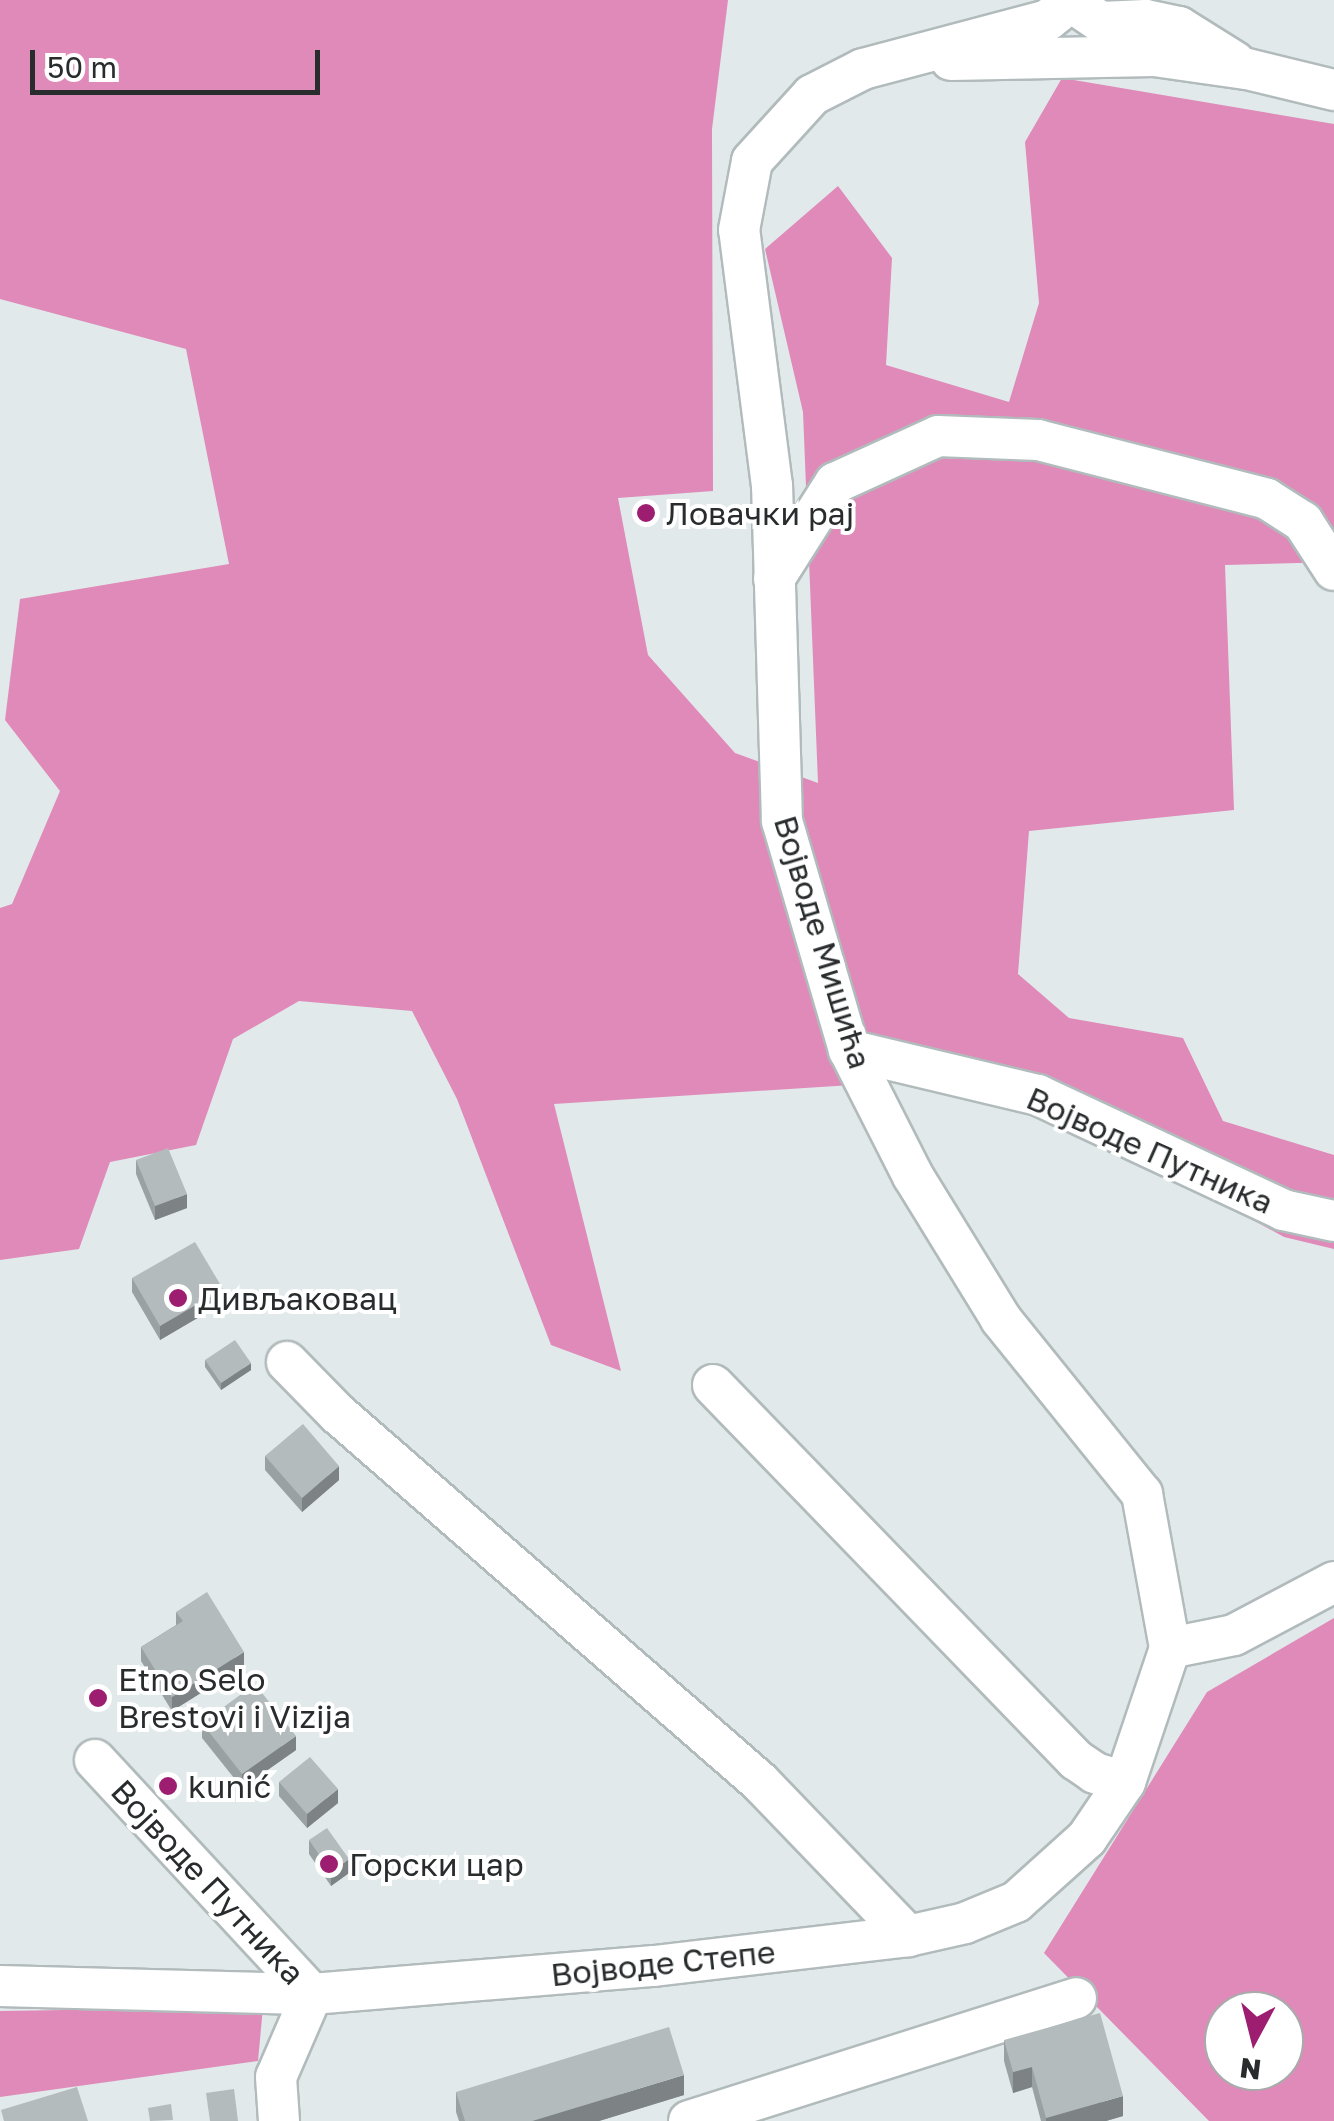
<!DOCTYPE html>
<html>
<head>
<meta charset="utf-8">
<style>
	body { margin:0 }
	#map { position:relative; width:1334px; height:2121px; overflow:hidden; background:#e1e9eb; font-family:"Golos Text",sans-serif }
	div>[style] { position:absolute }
	.forest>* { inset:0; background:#df8ab9 }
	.roads { filter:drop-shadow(2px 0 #b2bbbc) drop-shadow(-2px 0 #b2bbbc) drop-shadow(0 2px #b2bbbc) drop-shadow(0 -2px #b2bbbc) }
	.minor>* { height:40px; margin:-20px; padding:0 20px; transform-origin:20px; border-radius:20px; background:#fff }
	.wall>* { inset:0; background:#9aa1a2 }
	.shaded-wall>* { inset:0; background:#7d8384 }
	.building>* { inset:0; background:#b3bbbc }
	.dots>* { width:28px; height:28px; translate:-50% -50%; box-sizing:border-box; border:5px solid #fff; border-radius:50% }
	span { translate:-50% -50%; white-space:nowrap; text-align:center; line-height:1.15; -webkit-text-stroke:8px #fff; paint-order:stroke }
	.poi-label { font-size:32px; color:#292c2d }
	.left { translate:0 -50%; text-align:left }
	.street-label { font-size:32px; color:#292c2d }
	.north { position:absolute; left:1204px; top:1991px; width:100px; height:100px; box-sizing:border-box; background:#fff; border:2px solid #a9abab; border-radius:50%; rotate:187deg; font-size:28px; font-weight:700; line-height:40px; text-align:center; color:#292c2d }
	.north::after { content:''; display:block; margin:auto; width:35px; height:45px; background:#9d1e71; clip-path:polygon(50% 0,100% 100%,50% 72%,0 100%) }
	.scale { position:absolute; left:30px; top:50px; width:290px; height:45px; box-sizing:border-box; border:5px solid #292c2d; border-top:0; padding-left:12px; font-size:30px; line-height:35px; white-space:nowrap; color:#292c2d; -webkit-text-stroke:8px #fff; paint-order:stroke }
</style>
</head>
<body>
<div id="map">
	<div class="forest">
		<div style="clip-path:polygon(0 0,728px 0,712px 129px,713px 491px,618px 498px,648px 655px,735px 753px,818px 783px,803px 412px,765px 249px,838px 186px,892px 258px,886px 365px,1009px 402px,1039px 303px,1025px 142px,1062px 78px,1334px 124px,1334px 562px,1225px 565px,1234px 810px,1029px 831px,1018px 974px,1069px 1018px,1183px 1038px,1223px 1121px,1334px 1155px,1334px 1249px,1284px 1237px,1097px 1134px,914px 1081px,554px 1104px,621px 1371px,551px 1345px,457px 1099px,412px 1011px,299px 1001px,233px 1039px,196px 1145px,110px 1162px,79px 1249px,0 1260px,0 908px,12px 904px,60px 791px,5px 720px,20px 599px,229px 564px,186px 349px,0 299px)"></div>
		<div style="clip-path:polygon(evenodd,1334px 1618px,1334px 2121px,1209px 2121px,1044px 1953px,1207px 1692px,1334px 1618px,1224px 2011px,1284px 2011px,1284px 2071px,1224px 2071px,1224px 2011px)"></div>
		<div style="clip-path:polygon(263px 2007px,258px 2061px,0 2097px,0 2011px)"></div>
	</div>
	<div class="roads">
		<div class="minor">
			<div style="left:1071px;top:2px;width:36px;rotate:34deg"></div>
			<div style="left:1101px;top:22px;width:45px;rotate:-2.5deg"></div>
			<div style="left:1146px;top:20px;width:34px;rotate:12deg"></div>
			<div style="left:1179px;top:27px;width:66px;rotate:32deg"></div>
			<div style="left:951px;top:60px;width:203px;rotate:-1.1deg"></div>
			<div style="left:1154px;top:56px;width:94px;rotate:8deg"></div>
			<div style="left:1247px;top:69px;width:89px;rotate:13.6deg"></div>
			<div style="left:774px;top:579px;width:114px;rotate:-57.6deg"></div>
			<div style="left:835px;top:483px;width:113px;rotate:-24.5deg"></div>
			<div style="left:938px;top:436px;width:100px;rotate:2.3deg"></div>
			<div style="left:1038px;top:440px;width:236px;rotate:14.4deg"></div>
			<div style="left:1267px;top:499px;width:43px;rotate:32.6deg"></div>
			<div style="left:1303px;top:522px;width:57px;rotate:57.1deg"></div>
			<div style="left:849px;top:1050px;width:194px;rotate:13.4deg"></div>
			<div style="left:1038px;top:1095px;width:271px;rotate:25.1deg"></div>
			<div style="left:1283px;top:1210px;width:52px;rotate:12.2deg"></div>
			<div style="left:287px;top:1362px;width:73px;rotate:45.6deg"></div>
			<div style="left:338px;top:1414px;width:560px;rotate:41.09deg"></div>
			<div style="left:760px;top:1782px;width:214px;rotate:46.1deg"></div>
			<div style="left:713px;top:1385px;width:522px;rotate:45.93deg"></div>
			<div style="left:1076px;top:1760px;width:23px;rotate:34deg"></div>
			<div style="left:1095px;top:1773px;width:31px;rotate:17deg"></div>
			<div style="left:1170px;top:1648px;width:65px;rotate:-11.5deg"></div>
			<div style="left:1234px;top:1635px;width:113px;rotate:-27.9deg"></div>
			<div style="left:95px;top:1760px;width:319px;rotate:47.2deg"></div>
			<div style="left:312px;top:1994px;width:90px;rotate:113.4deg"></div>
			<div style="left:276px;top:2077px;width:44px;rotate:86.1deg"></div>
			<div style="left:0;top:1986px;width:312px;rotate:1.5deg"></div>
			<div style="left:312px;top:1994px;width:343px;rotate:-4.7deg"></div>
			<div style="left:654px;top:1966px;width:256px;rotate:-6.7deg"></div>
			<div style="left:908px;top:1936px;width:58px;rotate:-12.8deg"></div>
			<div style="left:965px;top:1923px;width:55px;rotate:-22.4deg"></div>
			<div style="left:1016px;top:1902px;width:96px;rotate:-42deg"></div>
			<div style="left:1087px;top:1838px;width:68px;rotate:-55.8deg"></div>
			<div style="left:1125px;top:1782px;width:141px;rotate:-71.4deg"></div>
			<div style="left:1170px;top:1648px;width:157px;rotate:-100.3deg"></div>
			<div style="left:1142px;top:1494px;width:225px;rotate:-128.9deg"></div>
			<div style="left:1001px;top:1319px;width:168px;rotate:-121.6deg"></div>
			<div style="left:913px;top:1176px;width:141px;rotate:-116.9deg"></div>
			<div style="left:849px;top:1050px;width:239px;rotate:-106.3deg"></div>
			<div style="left:782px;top:821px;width:335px;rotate:-91.7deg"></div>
			<div style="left:772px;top:486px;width:258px;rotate:-97.3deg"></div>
			<div style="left:739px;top:230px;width:70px;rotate:-79.3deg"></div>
			<div style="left:752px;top:161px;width:89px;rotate:-47.7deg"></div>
			<div style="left:812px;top:95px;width:57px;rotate:-27deg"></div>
			<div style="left:863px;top:69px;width:191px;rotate:-14.8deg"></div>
			<div style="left:1048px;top:20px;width:32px;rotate:-39deg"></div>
			<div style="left:689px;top:2121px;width:406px;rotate:-17.6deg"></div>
		</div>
	</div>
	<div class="wall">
		<div style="clip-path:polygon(136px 1160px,187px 1208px,155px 1220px,136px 1174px)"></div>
		<div style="clip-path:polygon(132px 1278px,223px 1303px,160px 1340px,132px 1292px)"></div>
		<div style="clip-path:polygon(205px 1360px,251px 1370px,221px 1390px,205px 1367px)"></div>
		<div style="clip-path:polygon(265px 1456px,339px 1480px,302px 1512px,265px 1470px)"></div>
		<div style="clip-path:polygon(176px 1612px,244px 1666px,172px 1711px,141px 1661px,141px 1647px,176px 1625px)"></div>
		<div style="clip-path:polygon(202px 1723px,296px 1750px,242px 1788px,202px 1738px)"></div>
		<div style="clip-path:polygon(279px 1782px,338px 1803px,307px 1828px,279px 1796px)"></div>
		<div style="clip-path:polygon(309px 1840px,349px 1873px,331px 1886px,309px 1854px)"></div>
		<div style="clip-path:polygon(1004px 2040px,1123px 2116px,1106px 2121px,1041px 2121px,1032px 2087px,1013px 2093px,1004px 2061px)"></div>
		<div style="clip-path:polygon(456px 2092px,684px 2095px,599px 2121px,459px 2121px,456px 2112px)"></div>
	</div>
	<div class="shaded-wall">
		<div style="clip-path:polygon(187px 1194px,187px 1208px,155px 1220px,155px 1206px)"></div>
		<div style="clip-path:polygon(223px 1289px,223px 1303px,160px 1340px,160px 1326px)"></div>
		<div style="clip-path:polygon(251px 1363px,251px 1370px,221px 1390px,221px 1383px)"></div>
		<div style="clip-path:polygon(339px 1466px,339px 1480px,302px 1512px,302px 1498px)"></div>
		<div style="clip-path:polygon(244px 1652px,244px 1666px,172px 1711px,172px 1697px)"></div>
		<div style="clip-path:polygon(296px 1736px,296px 1750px,242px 1788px,242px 1774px)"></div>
		<div style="clip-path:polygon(338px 1789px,338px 1803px,307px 1828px,307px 1814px)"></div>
		<div style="clip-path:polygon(349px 1859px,349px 1873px,331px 1886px,331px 1872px)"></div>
		<div style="clip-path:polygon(1032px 2067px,1032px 2087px,1013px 2093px,1013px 2072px)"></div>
		<div style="clip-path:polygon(684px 2075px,684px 2095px,599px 2121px,532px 2121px)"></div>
		<div style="clip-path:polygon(1123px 2096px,1123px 2116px,1106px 2121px,1046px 2121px,1046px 2118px)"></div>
	</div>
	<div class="building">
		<div style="clip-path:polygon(168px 1148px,187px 1194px,155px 1206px,136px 1160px)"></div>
		<div style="clip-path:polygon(195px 1242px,223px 1289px,160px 1326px,132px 1278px)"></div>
		<div style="clip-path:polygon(235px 1340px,251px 1363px,221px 1383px,205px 1360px)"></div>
		<div style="clip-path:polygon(303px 1424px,339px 1466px,302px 1498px,265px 1456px)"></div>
		<div style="clip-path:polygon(207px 1592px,244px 1652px,172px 1697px,141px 1647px,183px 1621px,176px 1612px)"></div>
		<div style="clip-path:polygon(255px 1684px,296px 1736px,242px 1774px,202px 1723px)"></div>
		<div style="clip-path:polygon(310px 1757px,338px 1789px,307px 1814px,279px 1782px)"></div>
		<div style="clip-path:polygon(327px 1828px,349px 1859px,331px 1872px,309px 1840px)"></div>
		<div style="clip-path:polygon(1100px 2013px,1123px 2096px,1046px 2118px,1032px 2067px,1013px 2072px,1004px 2040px)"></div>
		<div style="clip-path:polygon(669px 2027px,684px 2075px,532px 2121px,465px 2121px,456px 2092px)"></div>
		<div style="clip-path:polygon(77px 2087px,88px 2121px,4px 2121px,1px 2110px)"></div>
		<div style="clip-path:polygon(234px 2089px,238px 2121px,210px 2121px,206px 2093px)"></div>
		<div style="clip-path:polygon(171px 2104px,173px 2120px,150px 2121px,148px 2108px)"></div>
	</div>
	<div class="dots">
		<div style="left:646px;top:513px;background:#9d1e71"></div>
		<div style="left:178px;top:1298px;background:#9d1e71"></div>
		<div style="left:98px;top:1698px;background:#9d1e71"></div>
		<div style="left:168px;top:1786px;background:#9d1e71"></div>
		<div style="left:329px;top:1864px;background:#9d1e71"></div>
	</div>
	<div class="poi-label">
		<span class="left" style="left:666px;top:513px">Ловачки рај</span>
		<span class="left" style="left:198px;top:1298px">Дивљаковац</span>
		<span class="left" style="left:118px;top:1698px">Etno Selo<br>Brestovi i Vizija</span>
		<span class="left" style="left:188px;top:1786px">kunić</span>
		<span class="left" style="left:349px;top:1864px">Горски цар</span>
	</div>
	<div class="street-label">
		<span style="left:823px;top:942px;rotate:73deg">Војводе Мишића</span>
		<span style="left:1150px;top:1150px;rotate:24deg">Војводе Путника</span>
		<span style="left:208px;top:1882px;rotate:47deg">Војводе Путника</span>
		<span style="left:663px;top:1963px;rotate:-6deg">Војводе Степе</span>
	</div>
	<div class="north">N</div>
	<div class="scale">50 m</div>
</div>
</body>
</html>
